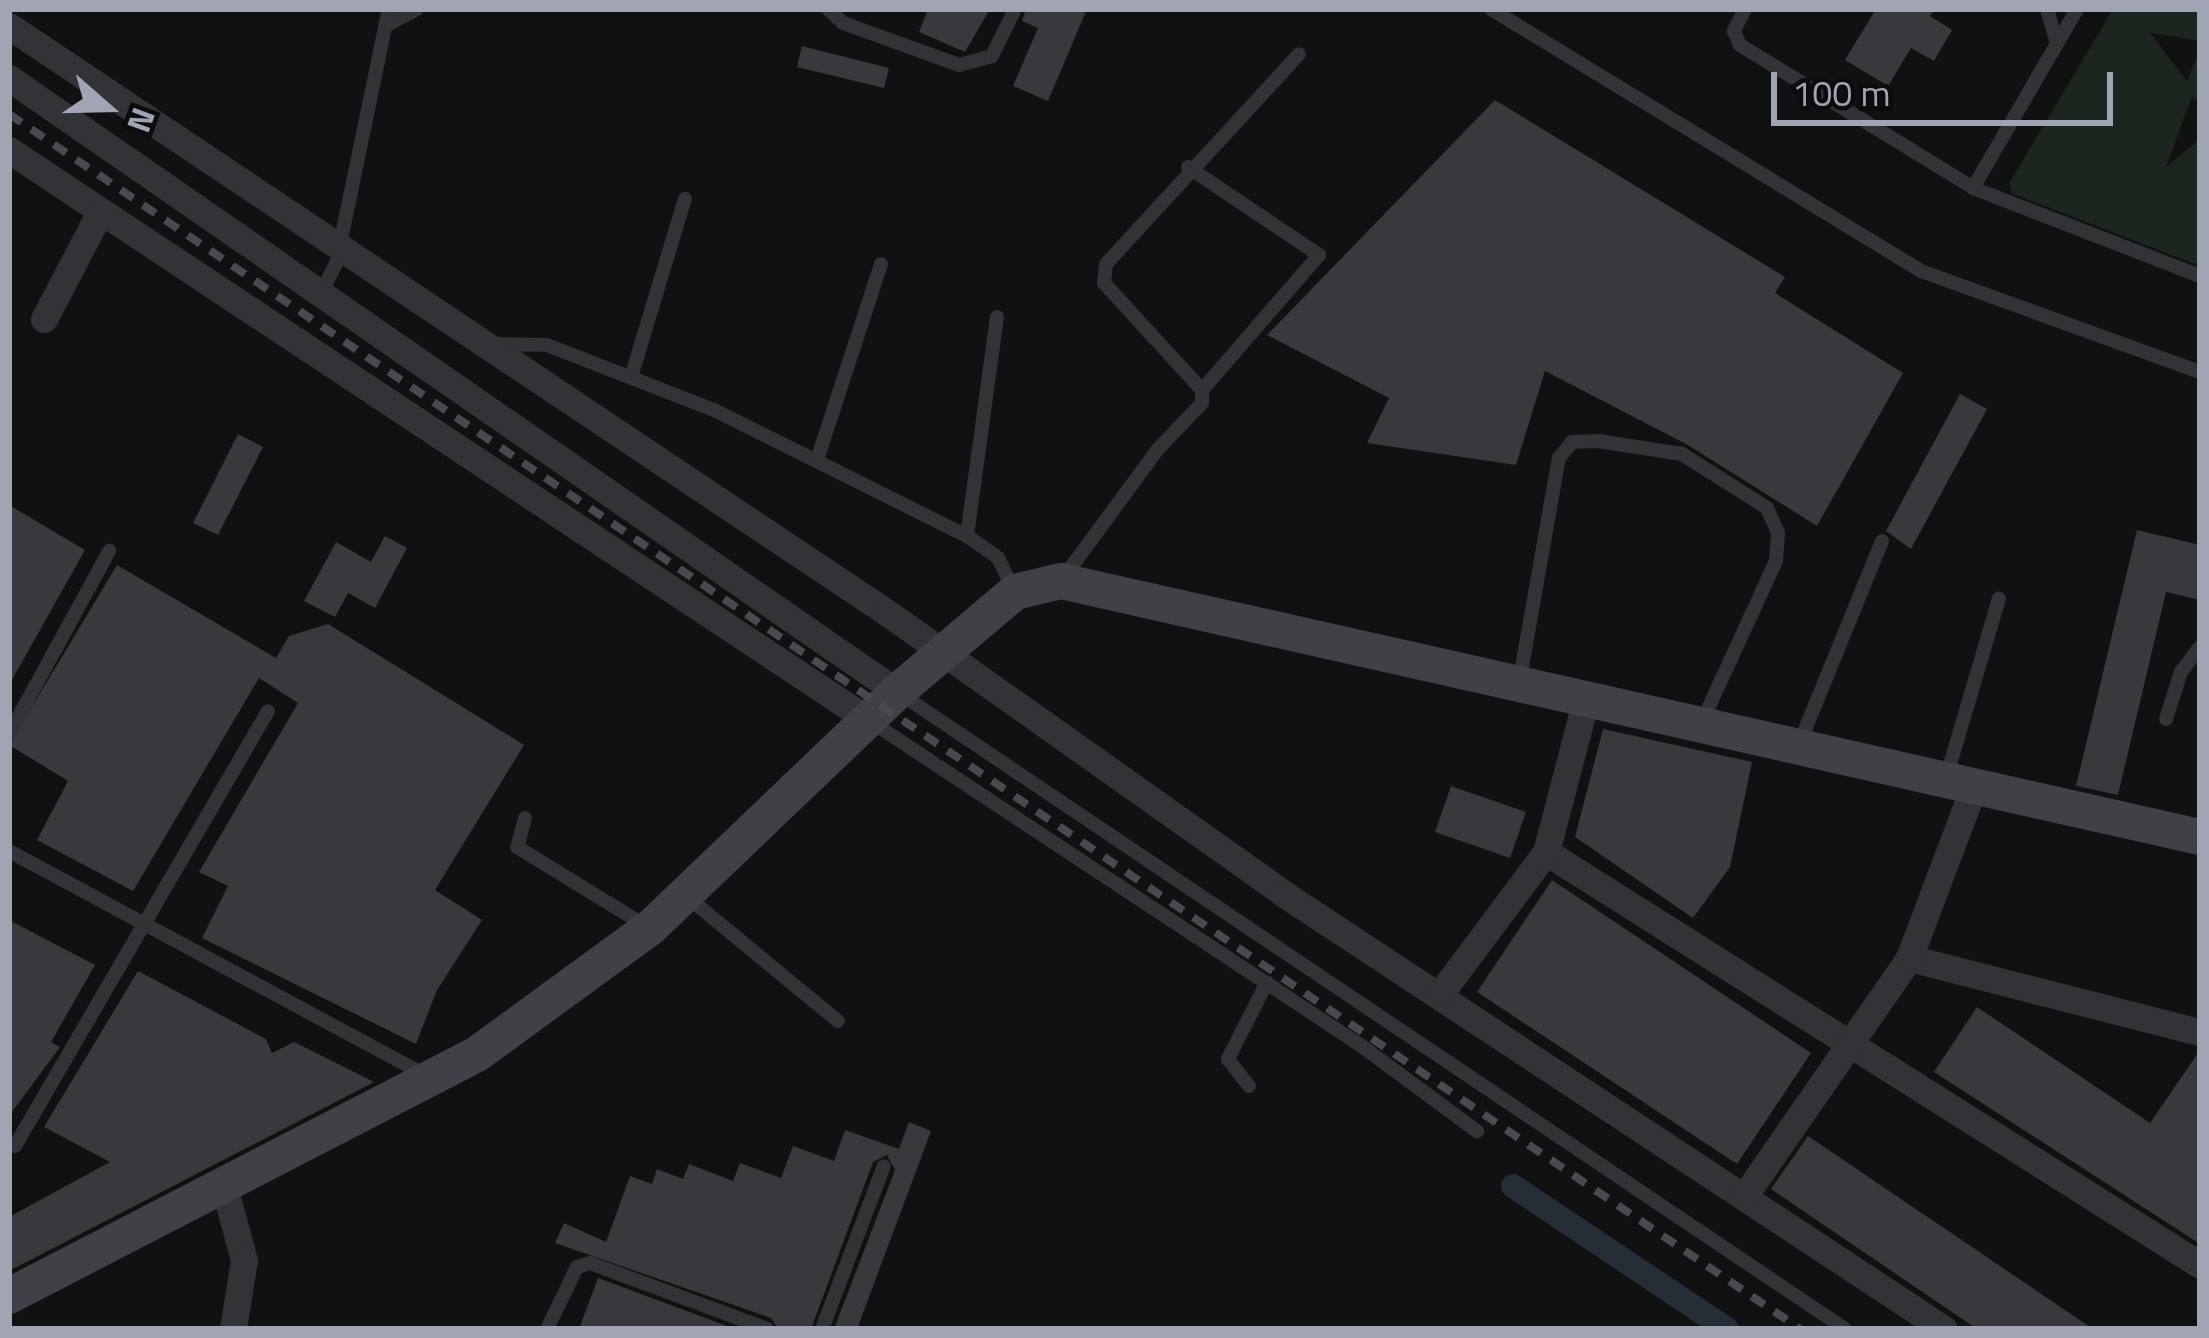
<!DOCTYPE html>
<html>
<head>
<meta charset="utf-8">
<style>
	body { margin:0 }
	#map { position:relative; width:2209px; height:1338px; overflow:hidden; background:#111112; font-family:"Titillium Web",sans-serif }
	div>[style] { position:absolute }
	.green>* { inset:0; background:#1d251f }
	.canal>* { height:24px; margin:-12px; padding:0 12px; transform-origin:12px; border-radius:12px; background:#272d36 }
	.building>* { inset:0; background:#38393d }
	.lane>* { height:14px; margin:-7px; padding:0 7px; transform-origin:7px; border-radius:7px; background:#323237 }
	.street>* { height:27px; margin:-13.5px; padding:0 13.5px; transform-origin:13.5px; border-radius:13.5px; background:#323237 }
	.secondary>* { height:36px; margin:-18px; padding:0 18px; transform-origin:18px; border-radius:18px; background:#404047 }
	.rail>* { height:8px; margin-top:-4px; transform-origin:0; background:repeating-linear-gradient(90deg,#494950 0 15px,transparent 0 27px) }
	span { translate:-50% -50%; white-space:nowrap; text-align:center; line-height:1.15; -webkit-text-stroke:12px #0c0c0d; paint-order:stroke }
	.frame { position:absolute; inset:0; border:12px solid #a1a5b3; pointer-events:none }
	.north { position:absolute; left:48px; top:48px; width:120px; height:120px; -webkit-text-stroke:9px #0c0c0d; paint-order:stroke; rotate:110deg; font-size:33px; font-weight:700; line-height:48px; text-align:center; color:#a1a5b3 }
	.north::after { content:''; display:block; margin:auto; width:42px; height:54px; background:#a1a5b3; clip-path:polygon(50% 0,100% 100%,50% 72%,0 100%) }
	.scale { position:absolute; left:1771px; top:72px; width:342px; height:54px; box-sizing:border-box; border:6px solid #a1a5b3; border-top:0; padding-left:15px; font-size:36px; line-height:42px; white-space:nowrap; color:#a1a5b3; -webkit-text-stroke:9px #0c0c0d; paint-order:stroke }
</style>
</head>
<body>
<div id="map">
	<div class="green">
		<div style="clip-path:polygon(2113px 9px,2200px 9px,2200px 41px,2150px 33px,2187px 81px,2200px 48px,2200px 104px,2192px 96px,2166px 167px,2200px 139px,2200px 266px,2011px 193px,2010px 182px)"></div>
	</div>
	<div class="canal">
		<div style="left:1513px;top:1186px;width:257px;rotate:33.8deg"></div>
	</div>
	<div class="building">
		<div style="clip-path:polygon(928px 9px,990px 9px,965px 52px,919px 32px)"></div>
		<div style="clip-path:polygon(1026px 9px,1087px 9px,1048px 101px,1013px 86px,1038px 28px,1022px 21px)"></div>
		<div style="clip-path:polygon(1876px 9px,1935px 9px,1930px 16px,1952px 30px,1934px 61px,1911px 48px,1888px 86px,1845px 60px)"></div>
		<div style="clip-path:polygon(802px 46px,889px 68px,884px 88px,797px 67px)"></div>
		<div style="clip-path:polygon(1495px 100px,1785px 277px,1775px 293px,1903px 373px,1817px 526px,1688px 445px,1545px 371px,1516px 465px,1367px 443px,1389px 398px,1267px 335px)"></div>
		<div style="clip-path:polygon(1960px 394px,1987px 409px,1911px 549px,1886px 531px)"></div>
		<div style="clip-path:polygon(238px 434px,263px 447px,218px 535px,193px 523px)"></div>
		<div style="clip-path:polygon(9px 505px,85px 550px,9px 685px)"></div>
		<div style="clip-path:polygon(2137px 530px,2200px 545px,2200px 600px,2166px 592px,2118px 795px,2076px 786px)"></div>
		<div style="clip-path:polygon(385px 536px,407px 548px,375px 608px,348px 593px,335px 617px,304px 601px,336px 542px,371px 562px)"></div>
		<div style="clip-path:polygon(117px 565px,276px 658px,289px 636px,328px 624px,524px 745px,435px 890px,482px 920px,437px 990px,416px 1044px,202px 938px,228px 886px,199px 872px,298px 703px,259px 678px,133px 891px,37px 840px,68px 781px,9px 745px)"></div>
		<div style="clip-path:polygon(1603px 729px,1752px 762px,1730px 867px,1693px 918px,1575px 837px)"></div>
		<div style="clip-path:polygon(1451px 786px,1526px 812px,1510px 858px,1435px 832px)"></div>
		<div style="clip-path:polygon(1552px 880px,1811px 1053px,1737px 1164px,1477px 992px)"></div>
		<div style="clip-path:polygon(9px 920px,95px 965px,51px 1042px,60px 1047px,9px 1116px)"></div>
		<div style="clip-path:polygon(138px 971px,266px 1039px,272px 1053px,294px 1042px,374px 1082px,9px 1271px,9px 1217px,110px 1162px,44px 1127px)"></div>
		<div style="clip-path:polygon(1977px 1007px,2150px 1123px,2200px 1050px,2200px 1244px,1934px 1072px)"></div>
		<div style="clip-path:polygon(909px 1122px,931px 1131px,857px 1329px,834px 1329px,895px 1170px,887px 1155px,873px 1162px,811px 1329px,778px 1329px,771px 1318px,555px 1243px,564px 1223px,606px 1242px,630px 1176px,652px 1184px,657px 1169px,683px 1179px,689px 1164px,733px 1181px,740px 1163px,781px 1178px,793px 1146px,834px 1161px,845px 1130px,899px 1149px)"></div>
		<div style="clip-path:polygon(1808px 1136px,2093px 1329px,1977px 1329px,1771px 1189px)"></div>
		<div style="clip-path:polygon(598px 1278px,735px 1329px,579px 1329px)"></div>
	</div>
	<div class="lane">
		<div style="left:828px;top:9px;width:21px;rotate:43deg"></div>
		<div style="left:843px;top:23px;width:123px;rotate:19.9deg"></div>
		<div style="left:959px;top:65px;width:34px;rotate:-15deg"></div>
		<div style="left:992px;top:56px;width:52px;rotate:-63.9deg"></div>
		<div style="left:1491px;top:9px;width:504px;rotate:31.35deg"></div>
		<div style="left:1921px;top:271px;width:297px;rotate:19.9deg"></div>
		<div style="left:1745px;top:9px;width:25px;rotate:117deg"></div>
		<div style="left:1734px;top:31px;width:15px;rotate:67deg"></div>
		<div style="left:1740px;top:45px;width:273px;rotate:31.5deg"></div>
		<div style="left:1973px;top:188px;width:243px;rotate:21.2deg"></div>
		<div style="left:2047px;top:9px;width:36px;rotate:74deg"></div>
		<div style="left:385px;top:26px;width:36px;rotate:-28deg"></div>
		<div style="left:1188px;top:167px;width:158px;rotate:33.9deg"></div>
		<div style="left:1319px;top:255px;width:179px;rotate:130.9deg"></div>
		<div style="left:1973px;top:188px;width:207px;rotate:-59.8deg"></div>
		<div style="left:320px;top:295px;width:35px;rotate:-63deg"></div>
		<div style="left:336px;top:264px;width:260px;rotate:-78.3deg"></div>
		<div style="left:494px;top:344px;width:53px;rotate:1.1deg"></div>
		<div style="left:547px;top:345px;width:179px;rotate:21.3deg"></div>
		<div style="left:714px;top:410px;width:283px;rotate:26.5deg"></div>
		<div style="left:967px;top:536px;width:38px;rotate:35deg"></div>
		<div style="left:998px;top:558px;width:37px;rotate:64deg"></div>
		<div style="left:632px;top:374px;width:183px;rotate:-73.2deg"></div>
		<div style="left:817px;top:460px;width:206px;rotate:-71.9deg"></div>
		<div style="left:967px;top:536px;width:221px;rotate:-82.2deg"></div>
		<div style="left:1061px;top:581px;width:164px;rotate:-53.7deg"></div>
		<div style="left:1158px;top:449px;width:64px;rotate:-46.3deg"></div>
		<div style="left:1202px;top:403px;width:13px;rotate:-90deg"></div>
		<div style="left:1202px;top:390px;width:145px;rotate:-132.5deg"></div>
		<div style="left:1104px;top:283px;width:19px;rotate:-84deg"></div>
		<div style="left:1106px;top:264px;width:285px;rotate:-47.4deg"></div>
		<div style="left:1519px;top:684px;width:230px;rotate:-80deg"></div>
		<div style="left:1559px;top:458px;width:21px;rotate:-51deg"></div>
		<div style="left:1572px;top:442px;width:26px;rotate:-2deg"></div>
		<div style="left:1598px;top:441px;width:85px;rotate:8.8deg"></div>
		<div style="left:1682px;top:454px;width:101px;rotate:32.4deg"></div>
		<div style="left:1767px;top:508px;width:27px;rotate:66deg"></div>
		<div style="left:1778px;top:533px;width:28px;rotate:94deg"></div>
		<div style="left:1776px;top:561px;width:179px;rotate:114.7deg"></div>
		<div style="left:902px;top:695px;width:1136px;rotate:33.91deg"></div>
		<div style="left:2166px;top:719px;width:49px;rotate:-72.3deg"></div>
		<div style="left:2181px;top:672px;width:31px;rotate:-53deg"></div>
		<div style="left:870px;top:721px;width:591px;rotate:33.47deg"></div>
		<div style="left:1363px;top:1047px;width:142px;rotate:36.4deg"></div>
		<div style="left:9px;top:734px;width:209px;rotate:-61.3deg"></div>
		<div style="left:1800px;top:742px;width:217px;rotate:-67.8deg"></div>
		<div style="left:1947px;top:775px;width:184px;rotate:-73.6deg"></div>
		<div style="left:525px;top:818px;width:30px;rotate:105deg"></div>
		<div style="left:517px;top:847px;width:151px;rotate:31.5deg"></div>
		<div style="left:9px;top:851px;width:475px;rotate:28.3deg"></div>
		<div style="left:685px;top:895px;width:198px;rotate:39.5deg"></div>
		<div style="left:1249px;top:1086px;width:34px;rotate:-128deg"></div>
		<div style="left:1228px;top:1059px;width:86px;rotate:-63.1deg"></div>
		<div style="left:15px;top:1146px;width:503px;rotate:-59.82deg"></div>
		<div style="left:547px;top:1329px;width:69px;rotate:-64.2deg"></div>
		<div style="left:577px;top:1267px;width:14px;rotate:-17deg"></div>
		<div style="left:590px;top:1263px;width:189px;rotate:20.4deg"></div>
		<div style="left:822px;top:1329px;width:174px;rotate:-69.2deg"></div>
	</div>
	<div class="street">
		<div style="left:9px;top:26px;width:1058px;rotate:33.75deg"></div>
		<div style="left:889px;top:614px;width:484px;rotate:35.3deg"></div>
		<div style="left:1284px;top:894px;width:790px;rotate:33.39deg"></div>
		<div style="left:9px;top:78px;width:1080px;rotate:34.66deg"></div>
		<div style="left:9px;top:150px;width:1033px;rotate:33.55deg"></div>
		<div style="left:44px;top:319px;width:121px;rotate:-62.4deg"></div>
		<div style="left:1546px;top:852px;width:773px;rotate:32.27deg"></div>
		<div style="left:1909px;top:958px;width:300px;rotate:14.3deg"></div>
		<div style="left:1440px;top:994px;width:177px;rotate:-53.3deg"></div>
		<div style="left:1546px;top:852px;width:158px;rotate:-75.3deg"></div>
		<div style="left:225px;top:1190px;width:73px;rotate:74.8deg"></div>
		<div style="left:244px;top:1260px;width:70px;rotate:99.1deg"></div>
		<div style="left:1745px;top:1195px;width:288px;rotate:-55.3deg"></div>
		<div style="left:1909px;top:958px;width:184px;rotate:-69.3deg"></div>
	</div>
	<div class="secondary">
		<div style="left:9px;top:1296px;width:527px;rotate:-27.34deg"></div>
		<div style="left:477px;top:1054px;width:214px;rotate:-36.1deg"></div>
		<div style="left:650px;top:928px;width:342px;rotate:-43.7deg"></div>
		<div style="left:897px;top:692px;width:155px;rotate:-40.3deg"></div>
		<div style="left:1015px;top:592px;width:47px;rotate:-13.4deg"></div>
		<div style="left:1061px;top:581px;width:1167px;rotate:12.67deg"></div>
	</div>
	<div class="rail">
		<div style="left:9px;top:114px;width:2164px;rotate:34.15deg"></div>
	</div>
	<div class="frame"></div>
	<div class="north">N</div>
	<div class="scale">100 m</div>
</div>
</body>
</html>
